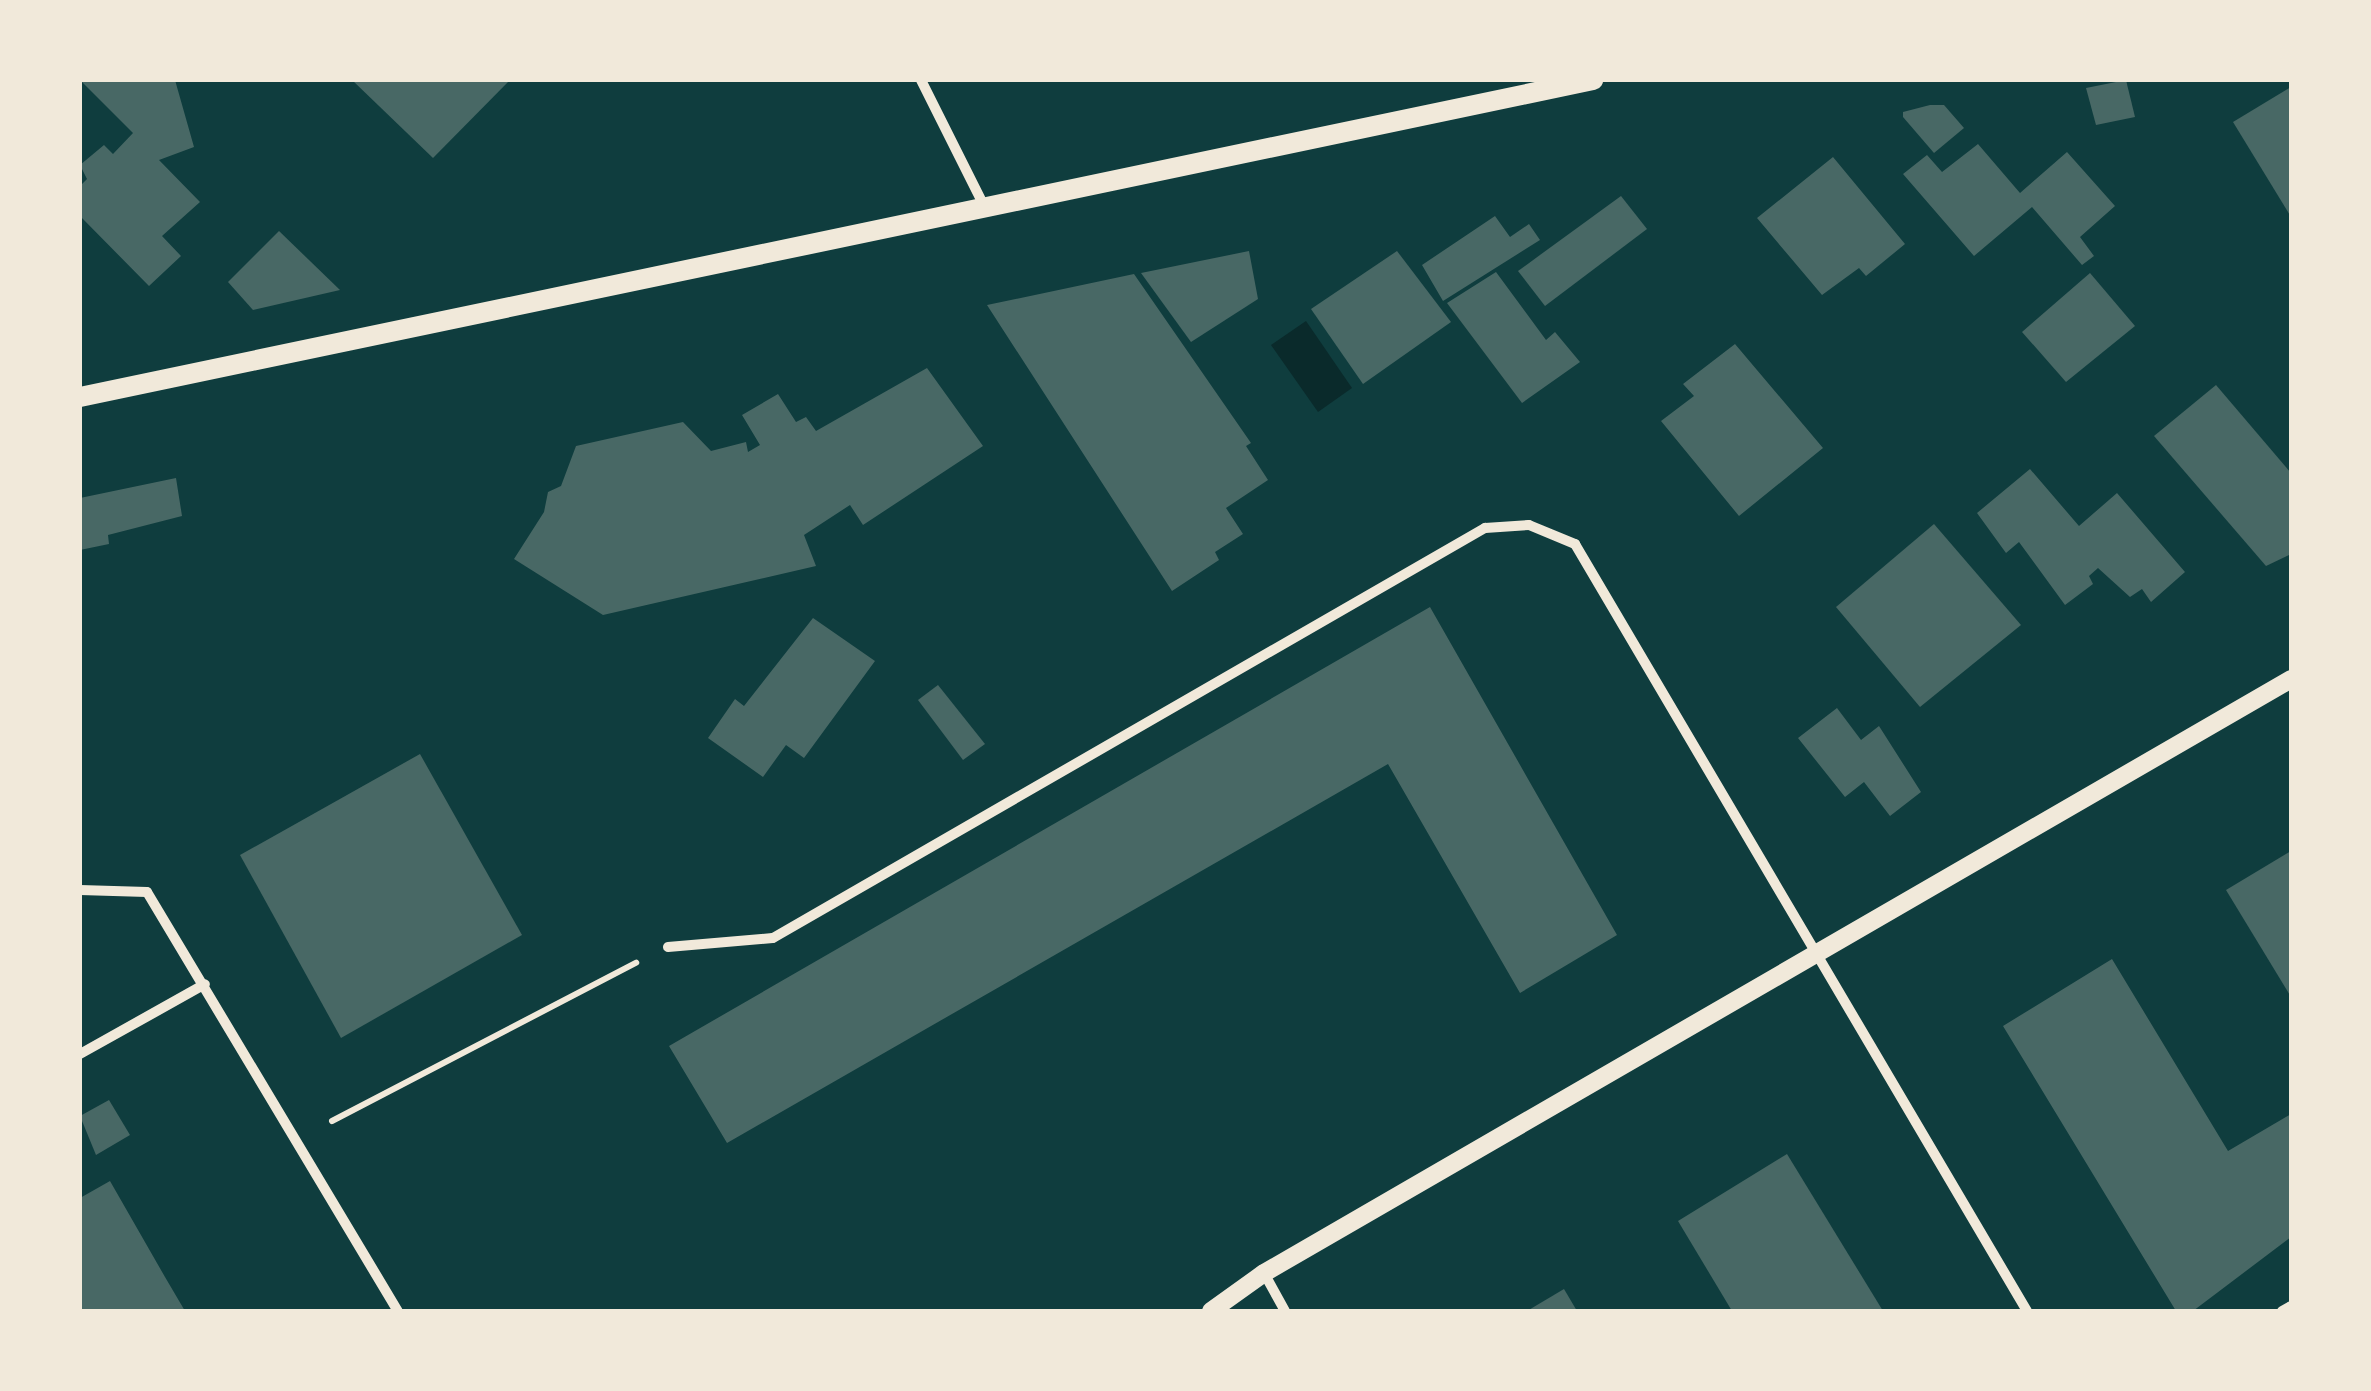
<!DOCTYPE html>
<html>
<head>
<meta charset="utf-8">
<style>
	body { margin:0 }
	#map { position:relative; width:2371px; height:1391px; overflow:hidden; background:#0f3d3e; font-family:Karla,sans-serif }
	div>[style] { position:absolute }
	.water>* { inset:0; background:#0a2a2b }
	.building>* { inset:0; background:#486865 }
	.path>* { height:6px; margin:-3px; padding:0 3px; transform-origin:3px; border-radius:3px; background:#f1e9da }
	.minor>* { height:10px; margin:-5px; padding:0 5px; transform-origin:5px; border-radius:5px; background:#f1e9da }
	.tertiary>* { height:18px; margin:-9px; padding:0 9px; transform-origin:9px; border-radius:9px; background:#f1e9da }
	.secondary>* { height:20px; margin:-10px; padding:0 10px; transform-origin:10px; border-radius:10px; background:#f1e9da }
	span { translate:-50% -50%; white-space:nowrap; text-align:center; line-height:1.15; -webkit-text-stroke:8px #f1e9da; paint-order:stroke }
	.frame { position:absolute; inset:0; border:82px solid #f1e9da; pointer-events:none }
</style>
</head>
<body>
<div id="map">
	<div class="water">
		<div style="clip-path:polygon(1306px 321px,1352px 388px,1318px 412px,1271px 345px)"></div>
	</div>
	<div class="building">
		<div style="clip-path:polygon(80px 80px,175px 80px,194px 147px,159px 160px,200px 202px,162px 236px,181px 256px,149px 286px,80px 216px,80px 186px,87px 179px,80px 165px,104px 145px,113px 154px,133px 133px)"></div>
		<div style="clip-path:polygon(352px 80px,510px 80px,433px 158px)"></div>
		<div style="clip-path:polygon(2126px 80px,2135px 117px,2096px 125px,2086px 88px)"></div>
		<div style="clip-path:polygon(2291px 87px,2291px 217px,2233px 122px)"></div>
		<div style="clip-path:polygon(1930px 105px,1944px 105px,1964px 128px,1934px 153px,1903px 117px,1903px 112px)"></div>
		<div style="clip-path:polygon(1978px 144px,2020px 193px,2067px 152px,2115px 206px,2080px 237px,2094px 256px,2082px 265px,2032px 207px,1974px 256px,1903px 174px,1927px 155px,1942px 172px)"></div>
		<div style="clip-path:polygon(1833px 157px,1905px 244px,1866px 276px,1859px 268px,1822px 295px,1757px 218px)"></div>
		<div style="clip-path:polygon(1621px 196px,1647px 229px,1545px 306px,1518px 271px)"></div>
		<div style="clip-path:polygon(1495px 216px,1510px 237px,1529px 224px,1540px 240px,1443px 301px,1422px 265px)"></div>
		<div style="clip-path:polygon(279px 231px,340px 290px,253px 310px,228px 282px)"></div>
		<div style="clip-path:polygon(1249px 251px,1258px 299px,1191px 342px,1141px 273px)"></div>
		<div style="clip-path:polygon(1397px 251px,1451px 322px,1363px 384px,1311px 309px)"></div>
		<div style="clip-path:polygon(1496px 272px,1546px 340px,1555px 332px,1580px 362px,1522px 403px,1447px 303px)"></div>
		<div style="clip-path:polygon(2090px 273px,2135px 326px,2066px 382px,2022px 332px)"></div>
		<div style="clip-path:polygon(1134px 274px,1251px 443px,1246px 446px,1268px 480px,1226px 508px,1243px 534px,1215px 552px,1219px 560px,1172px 591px,987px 305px)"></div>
		<div style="clip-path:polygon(1735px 344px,1823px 448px,1739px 516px,1661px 421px,1694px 396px,1683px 384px)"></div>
		<div style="clip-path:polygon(927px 368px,983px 446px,863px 525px,850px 505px,804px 535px,816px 566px,603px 615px,514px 559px,544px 512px,548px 492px,561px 486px,576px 446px,683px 422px,711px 451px,746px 442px,748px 452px,760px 445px,742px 415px,778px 394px,796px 422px,806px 417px,816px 431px)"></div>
		<div style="clip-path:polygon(2216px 385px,2291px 473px,2291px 554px,2266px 566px,2154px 436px)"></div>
		<div style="clip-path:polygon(2030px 469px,2079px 526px,2117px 493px,2185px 572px,2151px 602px,2142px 589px,2130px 597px,2098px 568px,2089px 576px,2093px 584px,2065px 605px,2019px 542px,2006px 553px,1977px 513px)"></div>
		<div style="clip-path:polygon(176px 478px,182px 516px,108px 535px,109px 544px,80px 550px,80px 498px)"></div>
		<div style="clip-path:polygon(1934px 524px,2021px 625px,1920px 707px,1836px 607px)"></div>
		<div style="clip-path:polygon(1430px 607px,1617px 935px,1520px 993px,1388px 764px,727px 1143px,669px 1046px)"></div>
		<div style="clip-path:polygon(813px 618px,875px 661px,804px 758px,786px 745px,763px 777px,708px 738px,735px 699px,744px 706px)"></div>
		<div style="clip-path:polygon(938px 685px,985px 744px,963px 760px,918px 700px)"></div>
		<div style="clip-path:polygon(1837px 708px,1861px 740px,1879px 726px,1921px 792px,1890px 816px,1864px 782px,1845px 797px,1798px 738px)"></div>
		<div style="clip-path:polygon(420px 754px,522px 935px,341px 1038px,240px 855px)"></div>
		<div style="clip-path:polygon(2291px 851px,2291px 997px,2226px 890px)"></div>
		<div style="clip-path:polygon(2112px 959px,2228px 1151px,2291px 1114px,2291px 1237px,2193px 1311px,2176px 1311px,2003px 1026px)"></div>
		<div style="clip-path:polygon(109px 1100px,130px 1135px,96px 1155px,80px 1116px)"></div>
		<div style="clip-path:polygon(1787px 1154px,1883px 1311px,1732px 1311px,1678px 1221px)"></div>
		<div style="clip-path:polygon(110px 1181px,165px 1277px,185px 1311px,80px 1311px,80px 1198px)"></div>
		<div style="clip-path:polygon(1564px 1289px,1577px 1311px,1527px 1311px)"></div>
	</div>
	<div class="path">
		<div style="left:332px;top:1121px;width:343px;rotate:-27.5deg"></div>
	</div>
	<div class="minor">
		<div style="left:921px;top:80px;width:139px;rotate:63.4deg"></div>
		<div style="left:80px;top:890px;width:67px;rotate:1.7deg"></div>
		<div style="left:147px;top:892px;width:488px;rotate:59.1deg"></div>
		<div style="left:668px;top:947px;width:105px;rotate:-4.9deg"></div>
		<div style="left:773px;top:938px;width:822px;rotate:-29.94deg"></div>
		<div style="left:1485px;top:528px;width:44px;rotate:-3.9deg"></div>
		<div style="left:1529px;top:525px;width:50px;rotate:22.4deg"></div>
		<div style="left:1575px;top:544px;width:890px;rotate:59.49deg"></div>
		<div style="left:80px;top:1054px;width:143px;rotate:-29.2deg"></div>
		<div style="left:1264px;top:1273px;width:43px;rotate:61.1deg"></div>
		<div style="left:2282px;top:1311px;width:10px;rotate:-29deg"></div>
	</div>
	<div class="tertiary">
		<div style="left:1211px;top:1311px;width:65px;rotate:-35.6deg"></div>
		<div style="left:1264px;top:1273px;width:1186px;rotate:-30.04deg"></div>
	</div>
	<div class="secondary">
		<div style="left:80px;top:397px;width:1546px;rotate:-11.83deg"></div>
	</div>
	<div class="frame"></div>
</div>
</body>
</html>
